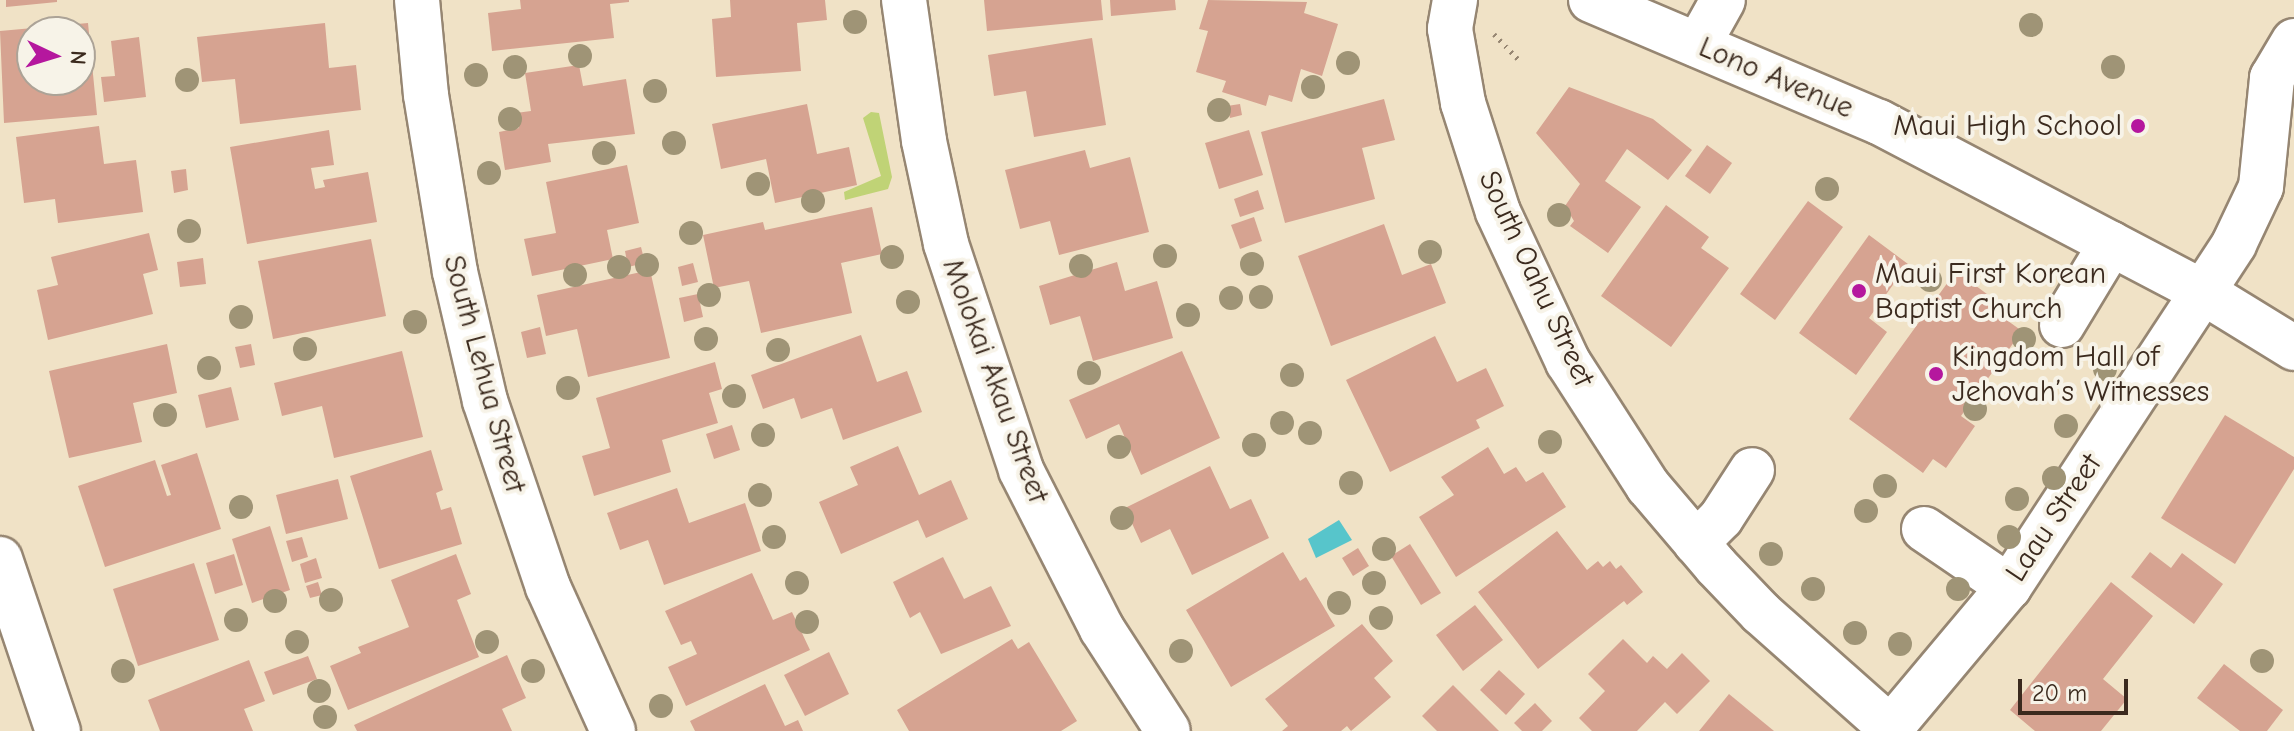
<!DOCTYPE html>
<html>
<head>
<meta charset="utf-8">
<style>
	body { margin:0 }
	#map { position:relative; width:2294px; height:731px; overflow:hidden; background:#f0e2c6; font-family:"Comic Neue",sans-serif }
	div>[style] { position:absolute }
	.green>* { inset:0; background:#c0d376 }
	.water>* { inset:0; background:#57c5cb }
	.building>* { inset:0; background:#d6a391 }
	.path>* { height:5px; margin-top:-2.5px; transform-origin:0; background:repeating-linear-gradient(90deg,#968672 0 2px,transparent 0 8px) }
	.roads { filter:drop-shadow(2px 0 #968672) drop-shadow(-2px 0 #968672) drop-shadow(0 2px #968672) drop-shadow(0 -2px #968672) }
	.minor>* { height:44px; margin:-22px; padding:0 22px; transform-origin:22px; border-radius:22px; background:#fff }
	.trees>* { width:24px; height:24px; margin:-12px; border-radius:50%; background:#9f9476 }
	.dots>* { width:22px; height:22px; translate:-50% -50%; box-sizing:border-box; border:4px solid #f7f3e8; border-radius:50% }
	span { translate:-50% -50%; white-space:nowrap; text-align:center; line-height:1.15; -webkit-text-stroke:8px #f7f3e8; paint-order:stroke }
	.street-label { font-size:30px; color:#3b2a1e }
	.poi-label { font-size:30px; color:#3b2a1e }
	.right { translate:-100% -50%; text-align:right }
	.left { translate:0 -50%; text-align:left }
	.north { position:absolute; left:16px; top:16px; width:80px; height:80px; box-sizing:border-box; background:#f7f3e8; border:2px solid #aca397; border-radius:50%; rotate:94deg; font-size:22px; font-weight:700; line-height:32px; text-align:center; color:#3b2a1e }
	.north::after { content:''; display:block; margin:auto; width:28px; height:36px; background:#b5179e; clip-path:polygon(50% 0,100% 100%,50% 72%,0 100%) }
	.scale { position:absolute; left:2018px; top:679px; width:110px; height:36px; box-sizing:border-box; border:4px solid #3b2a1e; border-top:0; padding-left:10px; font-size:24px; line-height:28px; white-space:nowrap; color:#3b2a1e; -webkit-text-stroke:6px #f7f3e8; paint-order:stroke }
</style>
</head>
<body>
<div id="map">
	<div class="green">
		<div style="clip-path:polygon(871px 112px,879px 113px,892px 177px,888px 189px,845px 200px,844px 192px,881px 176px,863px 118px)"></div>
	</div>
	<div class="water">
		<div style="clip-path:polygon(1339px 520px,1352px 540px,1316px 558px,1308px 539px)"></div>
	</div>
	<div class="building">
		<div style="clip-path:polygon(6px 0,57px 0,57px 2px,6px 7px)"></div>
		<div style="clip-path:polygon(520px 0,629px 0,629px 2px,610px 4px,614px 38px,492px 51px,488px 13px,521px 9px)"></div>
		<div style="clip-path:polygon(730px 0,825px 0,827px 20px,797px 23px,801px 71px,716px 77px,712px 19px,731px 17px)"></div>
		<div style="clip-path:polygon(984px 0,1101px 0,1103px 20px,987px 31px)"></div>
		<div style="clip-path:polygon(1110px 0,1175px 0,1176px 10px,1111px 16px)"></div>
		<div style="clip-path:polygon(1208px 0,1307px 2px,1304px 13px,1338px 24px,1322px 76px,1301px 69px,1292px 102px,1269px 95px,1266px 106px,1222px 92px,1226px 81px,1196px 72px,1208px 31px,1199px 29px)"></div>
		<div style="clip-path:polygon(evenodd,88px 23px,97px 115px,4px 123px,0 31px,88px 23px,32px 32px,80px 32px,80px 80px,32px 80px,32px 32px)"></div>
		<div style="clip-path:polygon(325px 23px,329px 68px,356px 65px,361px 110px,240px 124px,235px 79px,202px 82px,197px 37px)"></div>
		<div style="clip-path:polygon(139px 37px,146px 97px,104px 102px,101px 77px,115px 76px,111px 41px)"></div>
		<div style="clip-path:polygon(1092px 38px,1106px 125px,1034px 137px,1026px 91px,994px 96px,988px 55px)"></div>
		<div style="clip-path:polygon(579px 65px,583px 86px,626px 79px,635px 134px,548px 144px,551px 162px,505px 170px,499px 132px,519px 128px,516px 113px,531px 111px,525px 73px)"></div>
		<div style="clip-path:polygon(1569px 87px,1653px 119px,1692px 150px,1668px 180px,1627px 149px,1605px 181px,1641px 207px,1608px 253px,1570px 226px,1574px 221px,1565px 206px,1580px 184px,1536px 133px)"></div>
		<div style="clip-path:polygon(1384px 99px,1395px 140px,1362px 148px,1375px 199px,1285px 223px,1261px 132px)"></div>
		<div style="clip-path:polygon(807px 104px,817px 154px,849px 147px,857px 185px,775px 203px,766px 159px,721px 169px,712px 124px)"></div>
		<div style="clip-path:polygon(1240px 104px,1242px 115px,1230px 118px,1227px 106px)"></div>
		<div style="clip-path:polygon(99px 126px,104px 164px,136px 160px,143px 212px,58px 223px,55px 199px,24px 203px,16px 137px)"></div>
		<div style="clip-path:polygon(329px 130px,334px 165px,311px 168px,315px 189px,325px 187px,323px 180px,368px 172px,377px 222px,247px 244px,230px 147px)"></div>
		<div style="clip-path:polygon(1249px 130px,1263px 175px,1219px 189px,1205px 143px)"></div>
		<div style="clip-path:polygon(1707px 145px,1732px 163px,1710px 194px,1685px 176px)"></div>
		<div style="clip-path:polygon(1085px 150px,1090px 168px,1130px 157px,1149px 232px,1059px 255px,1050px 221px,1020px 229px,1005px 170px)"></div>
		<div style="clip-path:polygon(627px 165px,639px 223px,607px 230px,613px 259px,532px 276px,524px 239px,556px 233px,546px 182px)"></div>
		<div style="clip-path:polygon(186px 169px,188px 190px,174px 193px,171px 171px)"></div>
		<div style="clip-path:polygon(1258px 190px,1264px 209px,1240px 217px,1234px 199px)"></div>
		<div style="clip-path:polygon(1808px 201px,1843px 227px,1775px 320px,1740px 294px)"></div>
		<div style="clip-path:polygon(1666px 205px,1709px 237px,1701px 248px,1729px 268px,1671px 347px,1601px 296px)"></div>
		<div style="clip-path:polygon(872px 207px,882px 254px,841px 263px,852px 313px,761px 333px,749px 281px,714px 288px,703px 235px,763px 222px,765px 230px)"></div>
		<div style="clip-path:polygon(1254px 217px,1262px 241px,1240px 249px,1231px 225px)"></div>
		<div style="clip-path:polygon(1384px 224px,1402px 275px,1431px 264px,1446px 303px,1331px 346px,1298px 256px)"></div>
		<div style="clip-path:polygon(149px 233px,158px 270px,143px 274px,153px 314px,48px 340px,37px 290px,58px 285px,51px 257px)"></div>
		<div style="clip-path:polygon(1869px 235px,1908px 264px,1869px 318px,1887px 332px,1856px 375px,1799px 333px)"></div>
		<div style="clip-path:polygon(371px 239px,386px 316px,273px 339px,258px 261px)"></div>
		<div style="clip-path:polygon(641px 247px,645px 263px,628px 267px,625px 251px)"></div>
		<div style="clip-path:polygon(203px 258px,206px 284px,180px 287px,177px 262px)"></div>
		<div style="clip-path:polygon(1117px 262px,1125px 291px,1157px 281px,1173px 338px,1093px 361px,1080px 316px,1050px 325px,1039px 286px)"></div>
		<div style="clip-path:polygon(693px 263px,698px 282px,682px 286px,678px 267px)"></div>
		<div style="clip-path:polygon(650px 270px,670px 358px,588px 377px,577px 329px,546px 336px,537px 295px)"></div>
		<div style="clip-path:polygon(1956px 271px,1999px 303px,1994px 311px,2022px 331px,1961px 416px,1975px 426px,1946px 468px,1933px 459px,1923px 473px,1849px 419px)"></div>
		<div style="clip-path:polygon(698px 294px,703px 317px,684px 322px,679px 298px)"></div>
		<div style="clip-path:polygon(540px 327px,546px 354px,527px 358px,521px 332px)"></div>
		<div style="clip-path:polygon(861px 335px,877px 382px,907px 371px,922px 412px,843px 440px,832px 408px,801px 419px,794px 398px,763px 409px,751px 375px)"></div>
		<div style="clip-path:polygon(1435px 336px,1457px 382px,1486px 368px,1504px 406px,1476px 420px,1480px 428px,1390px 472px,1346px 380px)"></div>
		<div style="clip-path:polygon(167px 344px,177px 393px,133px 403px,142px 442px,69px 458px,49px 371px)"></div>
		<div style="clip-path:polygon(251px 344px,255px 365px,240px 368px,235px 347px)"></div>
		<div style="clip-path:polygon(402px 351px,423px 437px,334px 458px,322px 406px,282px 416px,274px 383px)"></div>
		<div style="clip-path:polygon(1182px 351px,1220px 438px,1141px 475px,1119px 424px,1086px 439px,1069px 400px)"></div>
		<div style="clip-path:polygon(715px 362px,722px 389px,709px 393px,718px 423px,662px 440px,671px 472px,594px 496px,582px 456px,610px 448px,596px 398px)"></div>
		<div style="clip-path:polygon(231px 387px,239px 420px,206px 428px,198px 395px)"></div>
		<div style="clip-path:polygon(2225px 415px,2294px 457px,2294px 469px,2235px 564px,2161px 518px)"></div>
		<div style="clip-path:polygon(732px 425px,740px 450px,714px 459px,706px 434px)"></div>
		<div style="clip-path:polygon(898px 446px,919px 495px,951px 480px,968px 519px,926px 538px,918px 520px,841px 554px,819px 502px,858px 485px,850px 467px)"></div>
		<div style="clip-path:polygon(1488px 447px,1504px 474px,1516px 467px,1526px 482px,1543px 472px,1566px 507px,1456px 577px,1419px 517px,1454px 495px,1441px 477px)"></div>
		<div style="clip-path:polygon(431px 450px,443px 490px,436px 493px,441px 510px,451px 507px,462px 544px,379px 569px,350px 476px)"></div>
		<div style="clip-path:polygon(197px 453px,221px 529px,105px 567px,78px 486px,155px 460px,167px 496px,171px 495px,161px 465px)"></div>
		<div style="clip-path:polygon(1210px 466px,1230px 509px,1251px 499px,1269px 538px,1192px 575px,1170px 529px,1141px 543px,1125px 508px)"></div>
		<div style="clip-path:polygon(338px 479px,348px 519px,286px 534px,276px 495px)"></div>
		<div style="clip-path:polygon(677px 488px,689px 523px,745px 503px,761px 551px,664px 585px,648px 540px,620px 550px,607px 513px)"></div>
		<div style="clip-path:polygon(270px 526px,290px 590px,252px 603px,232px 539px)"></div>
		<div style="clip-path:polygon(1557px 531px,1587px 570px,1598px 561px,1603px 567px,1610px 561px,1616px 569px,1621px 565px,1643px 592px,1627px 605px,1624px 601px,1538px 669px,1478px 592px)"></div>
		<div style="clip-path:polygon(302px 537px,308px 557px,292px 562px,286px 541px)"></div>
		<div style="clip-path:polygon(1410px 544px,1441px 593px,1421px 605px,1391px 556px)"></div>
		<div style="clip-path:polygon(1358px 548px,1369px 566px,1353px 576px,1342px 558px)"></div>
		<div style="clip-path:polygon(1283px 552px,1300px 581px,1306px 577px,1335px 626px,1231px 687px,1186px 610px)"></div>
		<div style="clip-path:polygon(2150px 552px,2171px 568px,2182px 553px,2223px 584px,2194px 624px,2131px 577px)"></div>
		<div style="clip-path:polygon(234px 554px,243px 585px,215px 594px,206px 563px)"></div>
		<div style="clip-path:polygon(456px 554px,471px 594px,457px 600px,479px 657px,348px 710px,330px 666px,361px 653px,358px 647px,409px 627px,391px 580px)"></div>
		<div style="clip-path:polygon(943px 557px,964px 599px,991px 586px,1011px 626px,941px 654px,920px 612px,910px 618px,893px 582px)"></div>
		<div style="clip-path:polygon(316px 558px,322px 578px,305px 583px,300px 564px)"></div>
		<div style="clip-path:polygon(194px 563px,219px 640px,138px 666px,113px 589px)"></div>
		<div style="clip-path:polygon(752px 573px,773px 620px,792px 612px,810px 650px,686px 706px,668px 667px,697px 654px,691px 641px,681px 645px,665px 611px)"></div>
		<div style="clip-path:polygon(318px 582px,322px 595px,310px 598px,306px 586px)"></div>
		<div style="clip-path:polygon(2111px 582px,2153px 616px,2103px 679px,2127px 699px,2101px 731px,2035px 731px,2010px 710px)"></div>
		<div style="clip-path:polygon(1475px 605px,1503px 640px,1463px 671px,1436px 635px)"></div>
		<div style="clip-path:polygon(1362px 624px,1393px 661px,1374px 678px,1391px 697px,1351px 731px,1347px 726px,1341px 731px,1282px 731px,1288px 726px,1265px 699px)"></div>
		<div style="clip-path:polygon(1012px 639px,1018px 649px,1029px 642px,1077px 721px,1061px 731px,909px 731px,897px 710px)"></div>
		<div style="clip-path:polygon(1623px 639px,1647px 663px,1653px 656px,1667px 669px,1682px 653px,1710px 681px,1677px 714px,1665px 702px,1637px 731px,1592px 731px,1579px 718px,1605px 691px,1588px 674px)"></div>
		<div style="clip-path:polygon(829px 652px,849px 694px,805px 716px,784px 675px)"></div>
		<div style="clip-path:polygon(507px 655px,526px 698px,502px 709px,512px 731px,357px 731px,354px 725px)"></div>
		<div style="clip-path:polygon(308px 656px,317px 679px,273px 695px,264px 672px)"></div>
		<div style="clip-path:polygon(249px 660px,265px 701px,244px 709px,253px 731px,160px 731px,148px 700px)"></div>
		<div style="clip-path:polygon(2224px 664px,2283px 710px,2267px 731px,2240px 731px,2197px 698px)"></div>
		<div style="clip-path:polygon(1499px 670px,1525px 694px,1506px 715px,1480px 690px)"></div>
		<div style="clip-path:polygon(765px 684px,785px 726px,798px 720px,803px 731px,695px 731px,690px 721px)"></div>
		<div style="clip-path:polygon(1453px 685px,1499px 731px,1437px 731px,1422px 716px)"></div>
		<div style="clip-path:polygon(1729px 694px,1774px 731px,1699px 731px)"></div>
		<div style="clip-path:polygon(1535px 703px,1552px 721px,1542px 731px,1522px 731px,1514px 723px)"></div>
	</div>
	<div class="path">
		<div style="left:1494px;top:34px;width:35px;rotate:46deg"></div>
	</div>
	<div class="roads">
		<div class="minor">
			<div style="left:417px;top:0;width:95px;rotate:84.6deg"></div>
			<div style="left:426px;top:95px;width:179px;rotate:80.7deg"></div>
			<div style="left:455px;top:272px;width:132px;rotate:76.9deg"></div>
			<div style="left:485px;top:401px;width:196px;rotate:71.3deg"></div>
			<div style="left:548px;top:587px;width:158px;rotate:65.7deg"></div>
			<div style="left:904px;top:0;width:142px;rotate:81.9deg"></div>
			<div style="left:924px;top:141px;width:105px;rotate:77.9deg"></div>
			<div style="left:946px;top:244px;width:238px;rotate:71.6deg"></div>
			<div style="left:1021px;top:470px;width:178px;rotate:63deg"></div>
			<div style="left:1102px;top:629px;width:121px;rotate:57.1deg"></div>
			<div style="left:1455px;top:0;width:29px;rotate:100deg"></div>
			<div style="left:1450px;top:29px;width:75px;rotate:80deg"></div>
			<div style="left:1463px;top:103px;width:114px;rotate:72.2deg"></div>
			<div style="left:1498px;top:212px;width:166px;rotate:65deg"></div>
			<div style="left:1568px;top:362px;width:148px;rotate:57.2deg"></div>
			<div style="left:1648px;top:486px;width:105px;rotate:49.6deg"></div>
			<div style="left:1716px;top:566px;width:65px;rotate:46.2deg"></div>
			<div style="left:1761px;top:613px;width:178px;rotate:41.6deg"></div>
			<div style="left:1591px;top:0;width:313px;rotate:23deg"></div>
			<div style="left:1879px;top:122px;width:366px;rotate:27.7deg"></div>
			<div style="left:2203px;top:292px;width:107px;rotate:31.6deg"></div>
			<div style="left:1698px;top:45px;width:51px;rotate:-60.9deg"></div>
			<div style="left:2062px;top:325px;width:95px;rotate:-58.8deg"></div>
			<div style="left:1924px;top:529px;width:103px;rotate:34.3deg"></div>
			<div style="left:1696px;top:543px;width:35px;rotate:-45deg"></div>
			<div style="left:1721px;top:518px;width:57px;rotate:-57.1deg"></div>
			<div style="left:0;top:559px;width:182px;rotate:71.4deg"></div>
			<div style="left:1888px;top:731px;width:188px;rotate:-50deg"></div>
			<div style="left:2009px;top:587px;width:410px;rotate:-56.7deg"></div>
			<div style="left:2234px;top:244px;width:63px;rotate:-64.7deg"></div>
			<div style="left:2261px;top:187px;width:110px;rotate:-84.2deg"></div>
			<div style="left:2272px;top:78px;width:43px;rotate:-59.3deg"></div>
		</div>
	</div>
	<div class="trees">
		<div style="left:855px;top:22px"></div>
		<div style="left:2031px;top:25px"></div>
		<div style="left:580px;top:56px"></div>
		<div style="left:1348px;top:63px"></div>
		<div style="left:515px;top:67px"></div>
		<div style="left:2113px;top:67px"></div>
		<div style="left:476px;top:75px"></div>
		<div style="left:187px;top:80px"></div>
		<div style="left:1313px;top:87px"></div>
		<div style="left:655px;top:91px"></div>
		<div style="left:1219px;top:110px"></div>
		<div style="left:510px;top:119px"></div>
		<div style="left:674px;top:143px"></div>
		<div style="left:604px;top:153px"></div>
		<div style="left:489px;top:173px"></div>
		<div style="left:758px;top:184px"></div>
		<div style="left:1827px;top:189px"></div>
		<div style="left:813px;top:201px"></div>
		<div style="left:1559px;top:215px"></div>
		<div style="left:189px;top:231px"></div>
		<div style="left:691px;top:233px"></div>
		<div style="left:1430px;top:252px"></div>
		<div style="left:1165px;top:256px"></div>
		<div style="left:892px;top:257px"></div>
		<div style="left:1252px;top:264px"></div>
		<div style="left:647px;top:265px"></div>
		<div style="left:1081px;top:266px"></div>
		<div style="left:619px;top:267px"></div>
		<div style="left:575px;top:275px"></div>
		<div style="left:1930px;top:280px"></div>
		<div style="left:709px;top:295px"></div>
		<div style="left:1261px;top:297px"></div>
		<div style="left:1231px;top:298px"></div>
		<div style="left:908px;top:302px"></div>
		<div style="left:1188px;top:315px"></div>
		<div style="left:241px;top:317px"></div>
		<div style="left:415px;top:322px"></div>
		<div style="left:706px;top:339px"></div>
		<div style="left:2024px;top:339px"></div>
		<div style="left:305px;top:349px"></div>
		<div style="left:778px;top:350px"></div>
		<div style="left:209px;top:368px"></div>
		<div style="left:2105px;top:369px"></div>
		<div style="left:1089px;top:373px"></div>
		<div style="left:1292px;top:375px"></div>
		<div style="left:568px;top:388px"></div>
		<div style="left:734px;top:396px"></div>
		<div style="left:1975px;top:409px"></div>
		<div style="left:165px;top:415px"></div>
		<div style="left:1282px;top:423px"></div>
		<div style="left:2066px;top:426px"></div>
		<div style="left:1310px;top:433px"></div>
		<div style="left:763px;top:435px"></div>
		<div style="left:1550px;top:442px"></div>
		<div style="left:1254px;top:445px"></div>
		<div style="left:1119px;top:447px"></div>
		<div style="left:2054px;top:478px"></div>
		<div style="left:1351px;top:483px"></div>
		<div style="left:1885px;top:486px"></div>
		<div style="left:760px;top:495px"></div>
		<div style="left:2017px;top:499px"></div>
		<div style="left:241px;top:507px"></div>
		<div style="left:1866px;top:511px"></div>
		<div style="left:1122px;top:518px"></div>
		<div style="left:774px;top:537px"></div>
		<div style="left:2009px;top:537px"></div>
		<div style="left:1384px;top:549px"></div>
		<div style="left:1771px;top:554px"></div>
		<div style="left:797px;top:583px"></div>
		<div style="left:1374px;top:583px"></div>
		<div style="left:1813px;top:589px"></div>
		<div style="left:1958px;top:589px"></div>
		<div style="left:331px;top:600px"></div>
		<div style="left:275px;top:601px"></div>
		<div style="left:1339px;top:603px"></div>
		<div style="left:1381px;top:618px"></div>
		<div style="left:236px;top:620px"></div>
		<div style="left:807px;top:622px"></div>
		<div style="left:1855px;top:633px"></div>
		<div style="left:297px;top:642px"></div>
		<div style="left:487px;top:642px"></div>
		<div style="left:1900px;top:644px"></div>
		<div style="left:1181px;top:651px"></div>
		<div style="left:2262px;top:661px"></div>
		<div style="left:123px;top:671px"></div>
		<div style="left:533px;top:671px"></div>
		<div style="left:319px;top:691px"></div>
		<div style="left:661px;top:706px"></div>
		<div style="left:325px;top:717px"></div>
	</div>
	<div class="dots">
		<div style="left:2138px;top:126px;background:#b5179e"></div>
		<div style="left:1859px;top:291px;background:#b5179e"></div>
		<div style="left:1936px;top:374px;background:#b5179e"></div>
	</div>
	<div class="street-label">
		<span style="left:1776px;top:78px;rotate:23deg">Lono Avenue</span>
		<span style="left:1536px;top:279px;rotate:65deg">South Oahu Street</span>
		<span style="left:484px;top:374px;rotate:75deg">South Lehua Street</span>
		<span style="left:995px;top:381px;rotate:70deg">Molokai Akau Street</span>
		<span style="left:2054px;top:518px;rotate:-56deg">Laau Street</span>
	</div>
	<div class="poi-label">
		<span class="right" style="left:2122px;top:126px">Maui High School</span>
		<span class="left" style="left:1875px;top:291px">Maui First Korean<br>Baptist Church</span>
		<span class="left" style="left:1952px;top:374px">Kingdom Hall of<br>Jehovah’s Witnesses</span>
	</div>
	<div class="north">N</div>
	<div class="scale">20 m</div>
</div>
</body>
</html>
